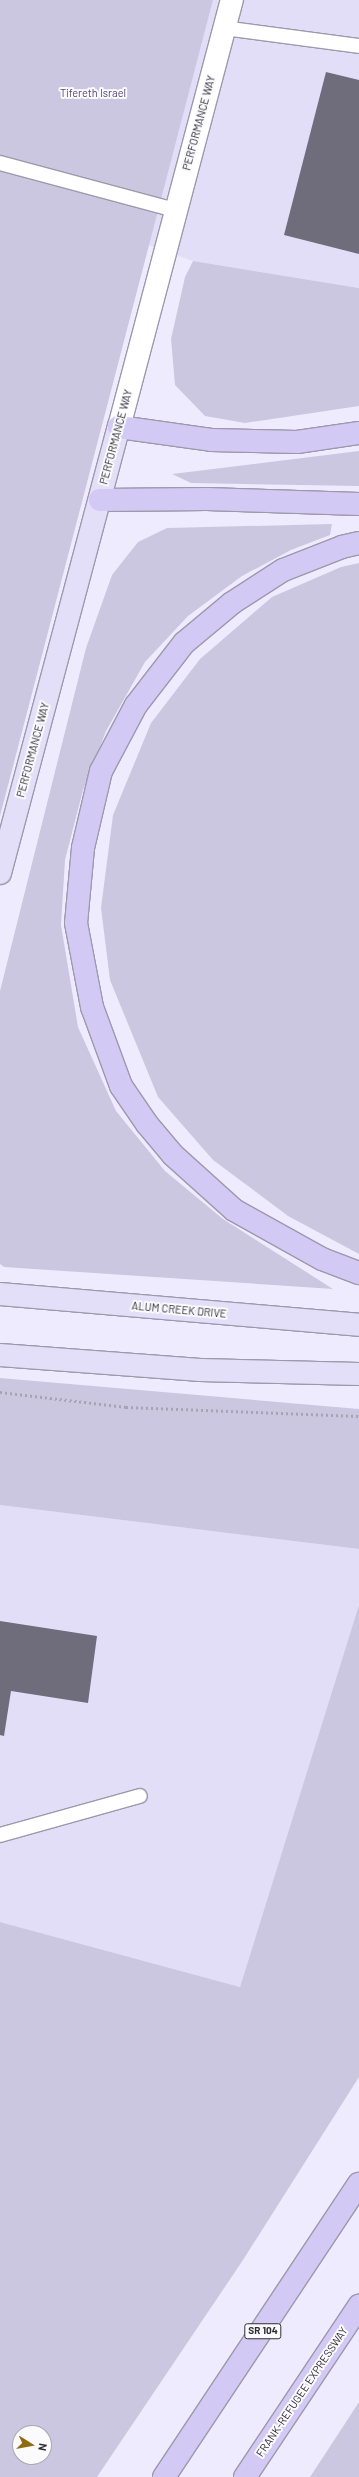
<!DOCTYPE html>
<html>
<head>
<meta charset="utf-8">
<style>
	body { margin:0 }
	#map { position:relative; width:359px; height:2477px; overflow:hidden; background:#efebfe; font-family:Barlow,sans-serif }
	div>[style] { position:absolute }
	.built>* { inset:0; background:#e3def8 }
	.green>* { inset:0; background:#ccc7e1 }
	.building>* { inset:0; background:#6f6c7c }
	.path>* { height:2.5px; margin-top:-1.25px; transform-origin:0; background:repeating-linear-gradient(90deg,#a7a4b2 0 2px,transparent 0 5px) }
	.roads { filter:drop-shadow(1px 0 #9d99ab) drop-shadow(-1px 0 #9d99ab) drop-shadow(0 1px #9d99ab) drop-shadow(0 -1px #9d99ab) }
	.service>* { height:14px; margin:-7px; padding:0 7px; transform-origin:7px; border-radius:7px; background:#fff }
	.minor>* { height:22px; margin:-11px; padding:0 11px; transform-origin:11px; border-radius:11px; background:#fff }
	.primary>* { height:22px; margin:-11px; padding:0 11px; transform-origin:11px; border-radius:11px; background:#e4dff9 }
	.motorway>* { height:22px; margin:-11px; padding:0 11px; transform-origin:11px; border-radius:11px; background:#d2c9f5 }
	span { translate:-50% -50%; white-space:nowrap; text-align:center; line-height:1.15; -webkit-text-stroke:4px #fbfbfe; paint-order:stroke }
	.shield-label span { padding:1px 3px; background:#fbfbfe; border:1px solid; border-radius:3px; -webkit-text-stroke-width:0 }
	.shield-label { font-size:10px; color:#2f2e35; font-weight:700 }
	.park-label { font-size:11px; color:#534678 }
	.street-label { font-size:11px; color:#2f2e35 }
	.north { position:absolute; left:12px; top:2425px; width:40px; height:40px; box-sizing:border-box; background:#fbfbfe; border:1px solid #a9a9ae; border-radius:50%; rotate:101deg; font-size:11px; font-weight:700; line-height:16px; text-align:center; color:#2f2e35 }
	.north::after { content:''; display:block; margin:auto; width:14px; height:18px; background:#8e6b0e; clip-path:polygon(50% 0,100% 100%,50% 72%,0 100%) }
</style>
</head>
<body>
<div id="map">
	<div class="built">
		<div style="clip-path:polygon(213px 0,359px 0,359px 288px,193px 261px,148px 245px)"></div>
		<div style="clip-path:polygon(0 1505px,359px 1549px,359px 1606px,240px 1987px,0 1922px)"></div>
	</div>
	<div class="green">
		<div style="clip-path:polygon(0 0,213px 0,0 816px)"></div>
		<div style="clip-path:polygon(193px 261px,359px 288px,359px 406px,245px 423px,205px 416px,175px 385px,171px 339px,185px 277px)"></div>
		<div style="clip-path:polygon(359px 451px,359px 486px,191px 483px,172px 474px)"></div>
		<div style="clip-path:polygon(332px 524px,330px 535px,291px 550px,242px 576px,188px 616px,145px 662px,106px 731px,83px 790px,65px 860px,61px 925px,78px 1027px,116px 1111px,165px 1171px,223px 1219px,333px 1289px,4px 1267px,0 1264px,0 991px,86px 648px,112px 575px,138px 542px,167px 528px)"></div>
		<div style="clip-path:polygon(359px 563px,359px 1254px,288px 1216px,213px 1160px,158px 1097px,110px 980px,101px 908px,113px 815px,151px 723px,200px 659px,272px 597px,341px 567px)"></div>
		<div style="clip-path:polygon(0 1378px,359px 1409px,359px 1549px,0 1505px)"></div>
		<div style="clip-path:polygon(evenodd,359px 1605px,359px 2077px,243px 2260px,97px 2477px,0 2477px,0 1922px,240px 1987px,359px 1605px,20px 2433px,44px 2433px,44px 2457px,20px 2457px,20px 2433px)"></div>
		<div style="clip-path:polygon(359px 2402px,359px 2477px,310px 2477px,346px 2422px)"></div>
	</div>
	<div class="building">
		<div style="clip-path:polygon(326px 72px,359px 80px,359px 254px,284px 235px)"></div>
		<div style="clip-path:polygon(0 1621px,97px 1636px,88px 1703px,11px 1691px,4px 1736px,0 1735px)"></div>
	</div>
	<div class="path">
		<div style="left:0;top:1392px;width:127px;rotate:6.8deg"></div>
		<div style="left:126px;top:1407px;width:233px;rotate:2.2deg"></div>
	</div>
	<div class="roads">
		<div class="service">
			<div style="left:224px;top:28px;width:136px;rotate:7.6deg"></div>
			<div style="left:0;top:163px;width:182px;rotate:15deg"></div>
			<div style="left:0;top:1835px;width:145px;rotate:-15.6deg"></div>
		</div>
		<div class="minor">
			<div style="left:119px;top:427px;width:442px;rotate:-75.2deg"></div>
		</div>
		<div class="primary">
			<div style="left:0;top:873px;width:462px;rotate:-75.1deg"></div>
			<div style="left:0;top:1294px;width:360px;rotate:4.9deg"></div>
			<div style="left:0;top:1355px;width:201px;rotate:4.3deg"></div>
			<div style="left:200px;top:1370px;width:159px;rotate:1.4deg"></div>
		</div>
		<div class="motorway">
			<div style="left:119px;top:427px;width:93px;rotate:8deg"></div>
			<div style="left:211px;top:440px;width:86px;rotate:1.3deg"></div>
			<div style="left:297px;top:442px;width:63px;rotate:-8.3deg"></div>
			<div style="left:100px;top:500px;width:107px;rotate:-0.5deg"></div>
			<div style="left:207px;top:499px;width:152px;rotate:1.9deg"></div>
			<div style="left:359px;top:543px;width:17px;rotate:167deg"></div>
			<div style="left:342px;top:547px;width:63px;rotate:158.7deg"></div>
			<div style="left:283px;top:570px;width:61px;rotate:147.1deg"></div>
			<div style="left:232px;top:603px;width:62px;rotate:140.2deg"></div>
			<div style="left:184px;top:643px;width:78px;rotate:127.7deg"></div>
			<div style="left:136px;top:705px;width:75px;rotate:117.9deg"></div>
			<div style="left:101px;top:771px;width:79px;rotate:103.2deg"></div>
			<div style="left:83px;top:848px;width:75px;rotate:95.3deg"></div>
			<div style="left:76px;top:923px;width:86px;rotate:79.2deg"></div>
			<div style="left:92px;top:1007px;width:84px;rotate:69.8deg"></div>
			<div style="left:121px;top:1086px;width:46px;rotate:55.6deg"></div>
			<div style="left:147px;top:1124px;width:40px;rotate:50deg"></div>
			<div style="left:173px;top:1155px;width:82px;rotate:42deg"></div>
			<div style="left:234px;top:1210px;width:101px;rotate:29.1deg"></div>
			<div style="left:322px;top:1259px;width:40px;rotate:21deg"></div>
			<div style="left:164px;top:2477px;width:352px;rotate:-56.4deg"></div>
			<div style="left:245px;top:2477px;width:206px;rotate:-56.3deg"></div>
		</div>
	</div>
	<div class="shield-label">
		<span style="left:263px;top:2331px">SR 104</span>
	</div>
	<div class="park-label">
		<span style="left:93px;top:93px">Tifereth Israel</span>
	</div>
	<div class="street-label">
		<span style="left:199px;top:123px;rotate:-75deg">PERFORMANCE WAY</span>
		<span style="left:116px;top:437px;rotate:-75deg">PERFORMANCE WAY</span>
		<span style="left:33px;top:750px;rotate:-75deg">PERFORMANCE WAY</span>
		<span style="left:179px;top:1310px;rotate:5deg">ALUM CREEK DRIVE</span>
		<span style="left:302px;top:2392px;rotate:-56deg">FRANK-REFUGEE EXPRESSWAY</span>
	</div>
	<div class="north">N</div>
</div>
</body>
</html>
